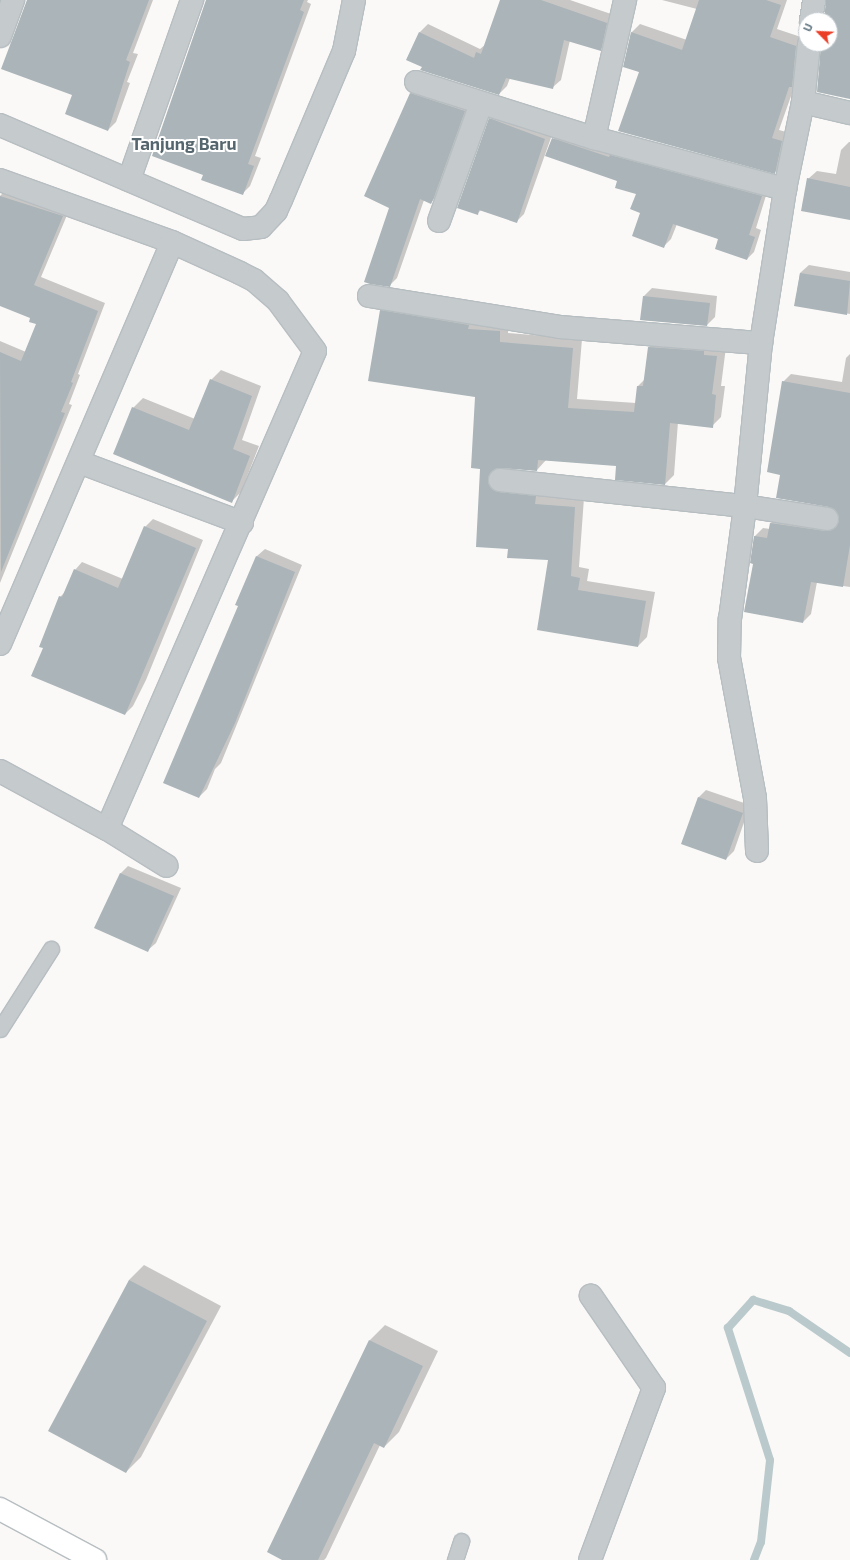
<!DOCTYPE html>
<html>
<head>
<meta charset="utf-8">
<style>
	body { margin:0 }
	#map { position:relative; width:850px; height:1560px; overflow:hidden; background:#faf9f7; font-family:"Exo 2",sans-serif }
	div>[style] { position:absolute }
	.shadow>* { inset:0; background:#0003 }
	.stream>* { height:8px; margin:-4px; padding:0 4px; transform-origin:4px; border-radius:4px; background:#bac9cb }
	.building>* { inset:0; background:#aab4b9 }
	.roads { filter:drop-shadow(1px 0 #b7bec1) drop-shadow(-1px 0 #b7bec1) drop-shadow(0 1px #b7bec1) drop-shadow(0 -1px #b7bec1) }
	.lane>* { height:15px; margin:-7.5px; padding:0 7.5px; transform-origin:7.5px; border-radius:7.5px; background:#c5cacd }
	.street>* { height:22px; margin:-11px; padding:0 11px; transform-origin:11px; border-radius:11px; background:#c5cacd }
	.secondary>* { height:22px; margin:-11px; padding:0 11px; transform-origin:11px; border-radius:11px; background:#fff }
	span { translate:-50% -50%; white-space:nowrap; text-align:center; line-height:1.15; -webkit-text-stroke:4px #fff; paint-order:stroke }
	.quarter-label { font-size:17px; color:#56666e; font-weight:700 }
	.north { position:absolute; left:798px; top:12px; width:40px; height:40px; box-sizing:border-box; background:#fff; border:1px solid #c1c9cd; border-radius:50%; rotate:294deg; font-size:11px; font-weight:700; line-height:16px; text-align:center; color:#647983 }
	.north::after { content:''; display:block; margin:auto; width:14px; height:18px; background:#ea3e27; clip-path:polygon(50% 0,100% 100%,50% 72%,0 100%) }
</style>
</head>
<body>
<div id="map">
	<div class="shadow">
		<div style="clip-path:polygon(29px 0,153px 0,133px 53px,138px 54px,127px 82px,130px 83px,116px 122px,108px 130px,73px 95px)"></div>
		<div style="clip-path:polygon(207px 0,308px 0,307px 2px,311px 4px,255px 156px,261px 158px,250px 186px,242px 194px,204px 174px)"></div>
		<div style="clip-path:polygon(501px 0,570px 0,614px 15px,608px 42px,600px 50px,570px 40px,561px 80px,553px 87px,510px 78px,507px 86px,499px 94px,407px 59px,420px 32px,428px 24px,480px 49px,486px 44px)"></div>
		<div style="clip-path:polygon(662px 0,787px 0,777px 29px,804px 38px,796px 82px,779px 130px,790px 133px,783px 164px,775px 172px,640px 72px,624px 66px,632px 32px,640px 24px,687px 40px,697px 9px)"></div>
		<div style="clip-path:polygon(419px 85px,473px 103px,438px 195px,430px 203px,424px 200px,397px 278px,389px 286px,391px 208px,365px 196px,411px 93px)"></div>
		<div style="clip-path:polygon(498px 111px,553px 132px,524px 214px,516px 222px,481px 210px,477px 214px,490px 119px)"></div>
		<div style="clip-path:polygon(560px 131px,768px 189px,756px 228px,761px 230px,754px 252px,747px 259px,719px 239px,677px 224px,671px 239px,664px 246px,642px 212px,637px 194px,553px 138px)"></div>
		<div style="clip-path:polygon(849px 142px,850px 142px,850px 219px,808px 179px,817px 171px,836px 174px,841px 150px)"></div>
		<div style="clip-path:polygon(8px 188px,70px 208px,41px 277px,105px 303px,78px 374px,80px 375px,69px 404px,72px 405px,0 583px,0 341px,26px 352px,37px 324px,32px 318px,0 305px,0 196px)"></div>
		<div style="clip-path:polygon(809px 265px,850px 272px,850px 314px,795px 305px,800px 273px)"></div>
		<div style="clip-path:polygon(652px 288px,717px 296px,715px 317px,707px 325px,642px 320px,644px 296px)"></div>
		<div style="clip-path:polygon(390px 302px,509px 322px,508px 333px,582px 339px,577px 399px,636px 403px,638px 386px,645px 379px,649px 347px,658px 338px,726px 347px,721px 386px,725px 386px,721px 417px,712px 426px,678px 422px,674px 475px,665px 484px,617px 465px,546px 460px,537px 470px,496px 468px,498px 476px,584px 498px,579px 567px,589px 569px,587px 581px,655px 592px,647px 637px,638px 646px,538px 629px,549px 560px,509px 548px,481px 468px,476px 396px,380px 311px)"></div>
		<div style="clip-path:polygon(850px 354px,850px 587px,817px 582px,811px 614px,803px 622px,754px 563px,755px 536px,763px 528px,770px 529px,771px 523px,780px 515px,834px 524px,840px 521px,839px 514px,782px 474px,783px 382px,791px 374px,842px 382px,846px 358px)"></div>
		<div style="clip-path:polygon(221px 370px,261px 386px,242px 440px,259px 446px,241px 492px,231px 502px,133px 408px,143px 398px,195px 419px,211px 380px)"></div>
		<div style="clip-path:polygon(153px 519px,203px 540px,146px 680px,133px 706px,125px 714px,44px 648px,60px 597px,65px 592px,75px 570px,82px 562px,123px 579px,145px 527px)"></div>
		<div style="clip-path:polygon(265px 549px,302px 565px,221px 763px,215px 769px,207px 789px,199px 797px,239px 605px,257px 556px)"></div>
		<div style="clip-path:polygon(706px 790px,750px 805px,734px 851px,726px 859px,698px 798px)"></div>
		<div style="clip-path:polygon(128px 866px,181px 888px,156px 943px,148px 950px,120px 874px)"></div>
		<div style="clip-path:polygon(144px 1265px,221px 1306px,141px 1457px,126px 1472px,129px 1280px)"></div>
		<div style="clip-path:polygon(385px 1325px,438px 1351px,399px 1432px,384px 1447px,380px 1445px,326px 1558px,324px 1560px,284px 1560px,370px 1340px)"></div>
	</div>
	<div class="stream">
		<div style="left:754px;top:1560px;width:19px;rotate:-69deg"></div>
		<div style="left:761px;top:1542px;width:82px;rotate:-83.7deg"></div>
		<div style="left:770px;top:1460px;width:139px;rotate:-107.7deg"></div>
		<div style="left:728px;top:1328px;width:38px;rotate:-48deg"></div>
		<div style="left:753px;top:1300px;width:38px;rotate:17deg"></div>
		<div style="left:789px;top:1311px;width:74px;rotate:34.5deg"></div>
	</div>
	<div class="building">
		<div style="clip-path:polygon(27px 0,149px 0,126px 60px,130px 62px,108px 131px,65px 114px,72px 95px,1px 69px)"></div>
		<div style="clip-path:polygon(206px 0,304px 0,300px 10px,304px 12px,248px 164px,254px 166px,243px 195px,201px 180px,203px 175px,152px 156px)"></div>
		<div style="clip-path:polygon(500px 0,541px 0,607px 23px,601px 51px,564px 40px,553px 89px,506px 78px,499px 95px,420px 70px,422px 67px,406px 60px,419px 32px,474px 58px,476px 52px,481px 54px)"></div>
		<div style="clip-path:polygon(699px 0,766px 0,781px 5px,770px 37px,796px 46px,792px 87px,789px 87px,772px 138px,782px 141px,775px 174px,618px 131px,639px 72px,623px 67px,631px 32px,682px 50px)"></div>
		<div style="clip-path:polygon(826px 0,850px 0,850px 99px,817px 92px,821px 44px,830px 44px,830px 20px,824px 20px)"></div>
		<div style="clip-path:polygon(410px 93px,465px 111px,433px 200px,431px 204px,420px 199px,390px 287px,370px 284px,364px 282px,389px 208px,364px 196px)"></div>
		<div style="clip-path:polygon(489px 118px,545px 139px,517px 223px,479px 210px,478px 215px,457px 208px)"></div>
		<div style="clip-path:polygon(552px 138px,609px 157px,610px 155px,762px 196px,749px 235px,755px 237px,747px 260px,715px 249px,718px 239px,673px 224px,664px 248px,632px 236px,640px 213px,630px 209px,636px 194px,615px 188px,617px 181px,545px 156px)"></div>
		<div style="clip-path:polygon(807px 178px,850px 187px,850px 220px,801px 211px)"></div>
		<div style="clip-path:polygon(0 196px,63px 216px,34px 285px,98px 311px,71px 382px,73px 383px,61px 412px,65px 413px,1px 572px,0 352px,21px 361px,36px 324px,29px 322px,30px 318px,0 306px)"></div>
		<div style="clip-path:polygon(800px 273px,850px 281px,847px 315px,794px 306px)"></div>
		<div style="clip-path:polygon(643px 296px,710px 303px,707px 326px,640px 320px)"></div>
		<div style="clip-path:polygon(380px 310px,469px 325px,468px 329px,500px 331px,500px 342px,573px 348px,568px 408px,634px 412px,637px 386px,643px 386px,648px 347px,704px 351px,704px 355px,717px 356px,712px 394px,716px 395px,713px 428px,670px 423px,665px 485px,615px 480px,616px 466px,538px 460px,537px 471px,501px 468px,495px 469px,488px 478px,489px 485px,498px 492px,536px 496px,535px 504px,575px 507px,571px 576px,580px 578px,578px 590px,646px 601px,638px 647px,537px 630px,548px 560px,507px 558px,508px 549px,476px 547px,480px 469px,471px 468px,475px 397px,368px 381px)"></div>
		<div style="clip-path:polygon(210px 379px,252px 396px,233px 449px,250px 456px,232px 503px,113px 454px,132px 407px,189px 430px)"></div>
		<div style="clip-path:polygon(782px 381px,850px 393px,850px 545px,843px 587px,811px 582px,803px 623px,744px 612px,753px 564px,750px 563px,754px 536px,767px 538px,770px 523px,825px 531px,836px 527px,839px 521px,835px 510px,829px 507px,776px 498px,780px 475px,767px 472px)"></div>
		<div style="clip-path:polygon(144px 526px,196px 548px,125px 715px,31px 676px,43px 648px,39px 647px,59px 596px,62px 597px,74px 569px,118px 588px)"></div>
		<div style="clip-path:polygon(256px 556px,295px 572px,235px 723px,199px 798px,163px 783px,238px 606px,235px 605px)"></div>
		<div style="clip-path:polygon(698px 797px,743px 813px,726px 860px,681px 844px)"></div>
		<div style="clip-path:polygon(120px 873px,174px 896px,148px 952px,94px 928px)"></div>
		<div style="clip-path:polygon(129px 1280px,207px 1321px,126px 1473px,48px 1431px)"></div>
		<div style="clip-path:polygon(369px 1340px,423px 1366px,384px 1448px,374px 1443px,318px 1560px,282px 1560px,267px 1552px)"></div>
	</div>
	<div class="roads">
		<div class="lane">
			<div style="left:0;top:1029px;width:95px;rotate:-57.5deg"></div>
			<div style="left:455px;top:1560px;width:20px;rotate:-72deg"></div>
		</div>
		<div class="street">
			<div style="left:811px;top:20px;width:20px;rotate:-81deg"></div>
			<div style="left:0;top:36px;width:38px;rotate:-70deg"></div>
			<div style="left:416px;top:82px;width:187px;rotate:17.5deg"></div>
			<div style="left:594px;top:138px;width:198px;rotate:15deg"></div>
			<div style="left:803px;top:102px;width:48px;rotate:13.2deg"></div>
			<div style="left:0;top:125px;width:264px;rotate:23.2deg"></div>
			<div style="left:243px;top:229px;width:18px;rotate:-6deg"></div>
			<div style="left:261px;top:227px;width:22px;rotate:-47deg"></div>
			<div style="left:276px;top:211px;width:12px;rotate:-66deg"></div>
			<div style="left:281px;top:200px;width:162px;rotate:-67.1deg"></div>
			<div style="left:344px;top:51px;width:52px;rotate:-78.9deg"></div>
			<div style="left:594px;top:138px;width:141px;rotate:-77.3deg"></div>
			<div style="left:0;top:180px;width:183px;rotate:19.8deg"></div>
			<div style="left:172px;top:242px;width:75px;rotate:24.5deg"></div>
			<div style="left:240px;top:273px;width:16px;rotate:27deg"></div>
			<div style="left:254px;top:280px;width:32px;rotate:41deg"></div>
			<div style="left:278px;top:301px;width:62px;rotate:53.5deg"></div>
			<div style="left:315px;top:351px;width:521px;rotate:113.52deg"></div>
			<div style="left:129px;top:180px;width:191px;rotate:-70.7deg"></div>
			<div style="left:439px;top:221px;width:124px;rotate:-70.3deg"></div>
			<div style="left:369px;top:296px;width:193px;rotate:9.2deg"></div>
			<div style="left:560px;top:327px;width:202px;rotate:4.6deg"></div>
			<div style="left:79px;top:462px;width:174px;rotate:20.5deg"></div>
			<div style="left:500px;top:480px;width:246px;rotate:6.1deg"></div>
			<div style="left:745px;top:506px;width:83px;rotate:9deg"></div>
			<div style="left:0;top:644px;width:437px;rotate:-66.8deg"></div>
			<div style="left:0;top:771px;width:122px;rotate:28.5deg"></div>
			<div style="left:107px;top:829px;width:70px;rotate:31.7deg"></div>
			<div style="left:757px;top:851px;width:53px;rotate:-92.2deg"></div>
			<div style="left:755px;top:798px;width:142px;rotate:-100.5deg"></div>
			<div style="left:729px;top:658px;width:39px;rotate:-89deg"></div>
			<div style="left:730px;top:619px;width:114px;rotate:-82.4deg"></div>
			<div style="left:745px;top:506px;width:164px;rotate:-84.4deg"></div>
			<div style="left:761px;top:343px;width:156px;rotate:-81.1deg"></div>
			<div style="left:785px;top:189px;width:89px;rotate:-78.3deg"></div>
			<div style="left:803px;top:102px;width:58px;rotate:-84.1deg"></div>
			<div style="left:590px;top:1560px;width:184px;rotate:-69.6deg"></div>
			<div style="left:654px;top:1388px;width:112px;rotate:-124.4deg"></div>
		</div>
		<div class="secondary">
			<div style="left:0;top:1509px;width:108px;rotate:28.2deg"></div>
		</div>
	</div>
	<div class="quarter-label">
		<span style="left:184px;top:144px">Tanjung Baru</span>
	</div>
	<div class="north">U</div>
</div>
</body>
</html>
